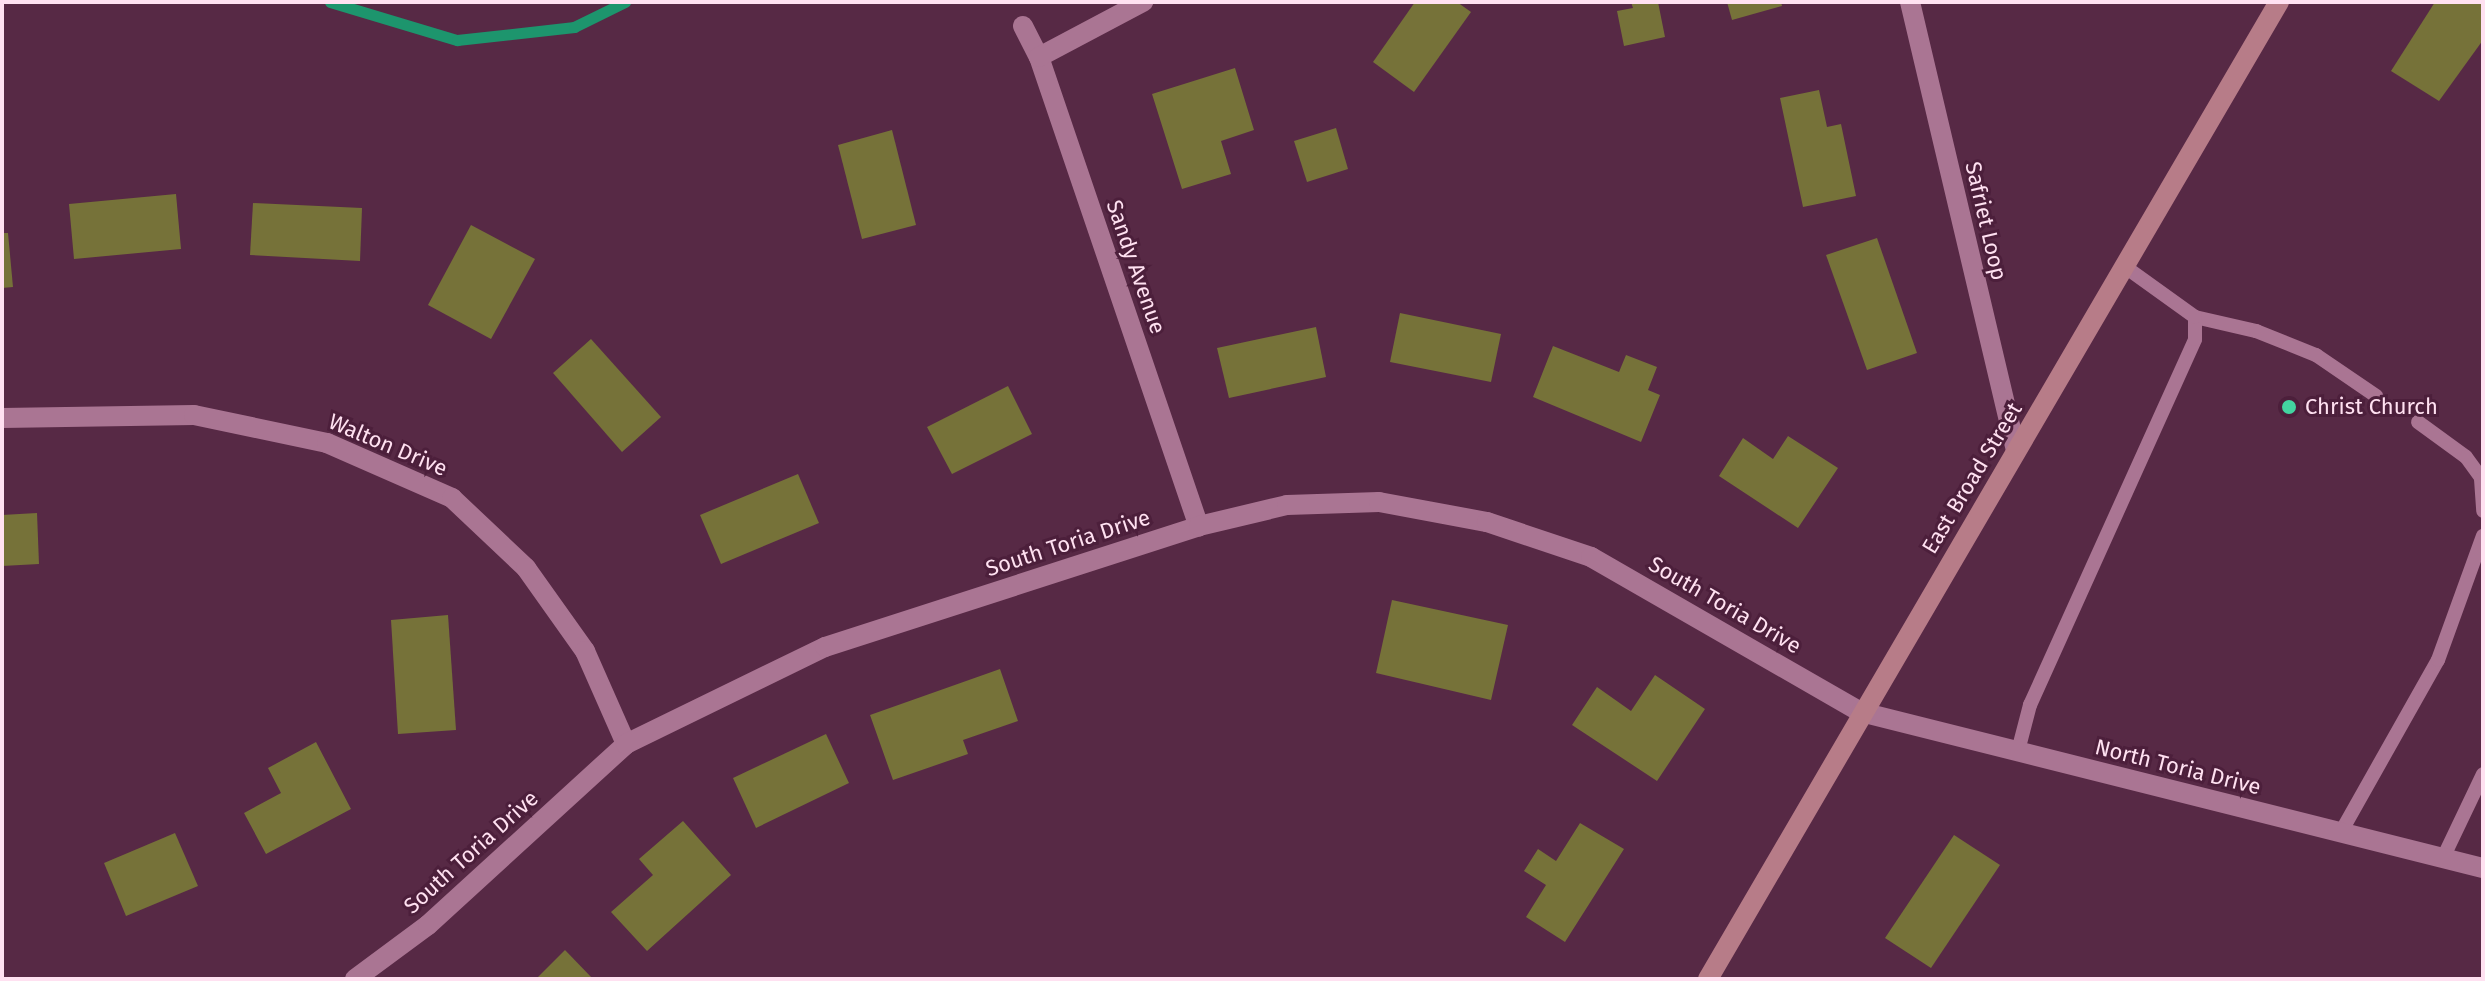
<!DOCTYPE html>
<html>
<head>
<meta charset="utf-8">
<style>
	body { margin:0 }
	#map { position:relative; width:2485px; height:981px; overflow:hidden; background:#572945; font-family:"Fira Sans",sans-serif }
	div>[style] { position:absolute }
	.stream>* { height:11px; margin:-5.5px; padding:0 5.5px; transform-origin:5.5px; border-radius:5.5px; background:#1d956d }
	.building>* { inset:0; background:#767239 }
	.lane>* { height:14px; margin:-7px; padding:0 7px; transform-origin:7px; border-radius:7px; background:#aa7593 }
	.street>* { height:20px; margin:-10px; padding:0 10px; transform-origin:10px; border-radius:10px; background:#aa7593 }
	.secondary>* { height:20px; margin:-10px; padding:0 10px; transform-origin:10px; border-radius:10px; background:#b77c88 }
	.dots>* { width:22px; height:22px; translate:-50% -50%; box-sizing:border-box; border:4px solid #4c1f3b; border-radius:50% }
	span { translate:-50% -50%; white-space:nowrap; text-align:center; line-height:1.15; -webkit-text-stroke:6px #4c1f3b; paint-order:stroke }
	.street-label { font-size:22px; color:#ffe1f1 }
	.poi-label { font-size:22px; color:#ffe1f1 }
	.left { translate:0 -50%; text-align:left }
	.frame { position:absolute; inset:0; border:4px solid #ffe1f1; pointer-events:none }
</style>
</head>
<body>
<div id="map">
	<div class="stream">
		<div style="left:330px;top:2px;width:133px;rotate:16.7deg"></div>
		<div style="left:457px;top:40px;width:118px;rotate:-6.3deg"></div>
		<div style="left:574px;top:27px;width:57px;rotate:-26.1deg"></div>
	</div>
	<div class="building">
		<div style="clip-path:polygon(1415px 2px,1457px 2px,1471px 12px,1414px 92px,1373px 62px)"></div>
		<div style="clip-path:polygon(1631px 2px,1658px 2px,1665px 37px,1624px 46px,1617px 11px,1633px 8px)"></div>
		<div style="clip-path:polygon(1727px 2px,1781px 2px,1782px 6px,1732px 20px)"></div>
		<div style="clip-path:polygon(2435px 2px,2483px 2px,2483px 40px,2439px 101px,2391px 71px)"></div>
		<div style="clip-path:polygon(1235px 68px,1254px 130px,1221px 141px,1231px 174px,1182px 189px,1152px 94px)"></div>
		<div style="clip-path:polygon(1819px 90px,1827px 127px,1841px 124px,1856px 196px,1803px 207px,1780px 98px)"></div>
		<div style="clip-path:polygon(1336px 128px,1348px 169px,1307px 182px,1294px 141px)"></div>
		<div style="clip-path:polygon(892px 130px,916px 225px,862px 239px,838px 145px)"></div>
		<div style="clip-path:polygon(176px 194px,181px 249px,74px 259px,69px 204px)"></div>
		<div style="clip-path:polygon(253px 203px,362px 208px,360px 261px,250px 255px)"></div>
		<div style="clip-path:polygon(471px 225px,535px 259px,491px 339px,428px 305px)"></div>
		<div style="clip-path:polygon(2px 233px,8px 233px,13px 287px,2px 288px)"></div>
		<div style="clip-path:polygon(1877px 238px,1917px 353px,1867px 370px,1826px 255px)"></div>
		<div style="clip-path:polygon(1400px 313px,1501px 334px,1491px 382px,1390px 362px)"></div>
		<div style="clip-path:polygon(1316px 327px,1326px 377px,1229px 398px,1217px 348px)"></div>
		<div style="clip-path:polygon(591px 339px,661px 417px,622px 452px,553px 373px)"></div>
		<div style="clip-path:polygon(1553px 346px,1619px 372px,1626px 355px,1657px 367px,1648px 390px,1660px 395px,1641px 442px,1533px 397px)"></div>
		<div style="clip-path:polygon(1008px 386px,1032px 434px,952px 474px,927px 427px)"></div>
		<div style="clip-path:polygon(1788px 436px,1838px 468px,1798px 528px,1719px 476px,1743px 438px,1773px 459px)"></div>
		<div style="clip-path:polygon(798px 474px,819px 523px,721px 564px,700px 515px)"></div>
		<div style="clip-path:polygon(37px 513px,39px 564px,2px 566px,2px 515px)"></div>
		<div style="clip-path:polygon(1392px 600px,1508px 625px,1491px 700px,1376px 673px)"></div>
		<div style="clip-path:polygon(448px 615px,456px 730px,398px 734px,391px 620px)"></div>
		<div style="clip-path:polygon(1000px 669px,1018px 721px,963px 740px,968px 754px,893px 780px,870px 715px)"></div>
		<div style="clip-path:polygon(1655px 675px,1705px 709px,1657px 781px,1572px 725px,1597px 687px,1631px 711px)"></div>
		<div style="clip-path:polygon(826px 734px,849px 783px,756px 828px,733px 778px)"></div>
		<div style="clip-path:polygon(316px 742px,351px 809px,266px 854px,244px 813px,281px 793px,268px 768px)"></div>
		<div style="clip-path:polygon(683px 821px,731px 875px,647px 951px,611px 912px,653px 875px,639px 859px)"></div>
		<div style="clip-path:polygon(1580px 823px,1624px 849px,1565px 942px,1526px 917px,1546px 885px,1524px 871px,1538px 849px,1556px 861px)"></div>
		<div style="clip-path:polygon(175px 833px,198px 886px,126px 916px,104px 863px)"></div>
		<div style="clip-path:polygon(1954px 835px,2000px 865px,1931px 968px,1885px 938px)"></div>
		<div style="clip-path:polygon(565px 950px,593px 979px,536px 979px)"></div>
	</div>
	<div class="lane">
		<div style="left:2195px;top:317px;width:63px;rotate:12.9deg"></div>
		<div style="left:2256px;top:331px;width:65px;rotate:21.8deg"></div>
		<div style="left:2316px;top:355px;width:73px;rotate:34.3deg"></div>
		<div style="left:2418px;top:422px;width:59px;rotate:36.1deg"></div>
		<div style="left:2466px;top:457px;width:29px;rotate:54deg"></div>
		<div style="left:2481px;top:479px;width:32px;rotate:86deg"></div>
		<div style="left:2018px;top:751px;width:48px;rotate:-75.4deg"></div>
		<div style="left:2030px;top:705px;width:401px;rotate:-65.7deg"></div>
		<div style="left:2195px;top:339px;width:22px;rotate:-90deg"></div>
		<div style="left:2195px;top:317px;width:87px;rotate:-144.3deg"></div>
		<div style="left:2341px;top:832px;width:197px;rotate:-60.6deg"></div>
		<div style="left:2438px;top:660px;width:132px;rotate:-70.1deg"></div>
		<div style="left:2443px;top:858px;width:93px;rotate:-64.5deg"></div>
	</div>
	<div class="street">
		<div style="left:1910px;top:2px;width:461px;rotate:76.7deg"></div>
		<div style="left:1023px;top:26px;width:35px;rotate:63deg"></div>
		<div style="left:1039px;top:57px;width:496px;rotate:71.2deg"></div>
		<div style="left:1039px;top:57px;width:118px;rotate:-27.9deg"></div>
		<div style="left:2px;top:418px;width:192px;rotate:-0.9deg"></div>
		<div style="left:194px;top:415px;width:136px;rotate:11.9deg"></div>
		<div style="left:327px;top:443px;width:137px;rotate:23.7deg"></div>
		<div style="left:452px;top:498px;width:102px;rotate:43.4deg"></div>
		<div style="left:526px;top:568px;width:102px;rotate:54.6deg"></div>
		<div style="left:585px;top:651px;width:102px;rotate:66.2deg"></div>
		<div style="left:355px;top:979px;width:91px;rotate:-36.5deg"></div>
		<div style="left:428px;top:925px;width:268px;rotate:-42.4deg"></div>
		<div style="left:626px;top:744px;width:221px;rotate:-26deg"></div>
		<div style="left:825px;top:647px;width:393px;rotate:-17.9deg"></div>
		<div style="left:1199px;top:526px;width:90px;rotate:-13.4deg"></div>
		<div style="left:1287px;top:505px;width:92px;rotate:-1.9deg"></div>
		<div style="left:1379px;top:502px;width:110px;rotate:10.5deg"></div>
		<div style="left:1487px;top:522px;width:110px;rotate:18.6deg"></div>
		<div style="left:1591px;top:557px;width:311px;rotate:29.9deg"></div>
		<div style="left:1861px;top:712px;width:641px;rotate:14.08deg"></div>
	</div>
	<div class="secondary">
		<div style="left:1708px;top:979px;width:1132px;rotate:-59.7deg"></div>
	</div>
	<div class="dots">
		<div style="left:2289px;top:407px;background:#43d4a0"></div>
	</div>
	<div class="street-label">
		<span style="left:1986px;top:221px;rotate:77deg">Safriet Loop</span>
		<span style="left:1136px;top:267px;rotate:71deg">Sandy Avenue</span>
		<span style="left:388px;top:445px;rotate:23deg">Walton Drive</span>
		<span style="left:1972px;top:478px;rotate:-59deg">East Broad Street</span>
		<span style="left:1068px;top:543px;rotate:-18deg">South Toria Drive</span>
		<span style="left:1725px;top:605px;rotate:30deg">South Toria Drive</span>
		<span style="left:2178px;top:767px;rotate:14deg">North Toria Drive</span>
		<span style="left:471px;top:852px;rotate:-42deg">South Toria Drive</span>
	</div>
	<div class="poi-label">
		<span class="left" style="left:2305px;top:407px">Christ Church</span>
	</div>
	<div class="frame"></div>
</div>
</body>
</html>
